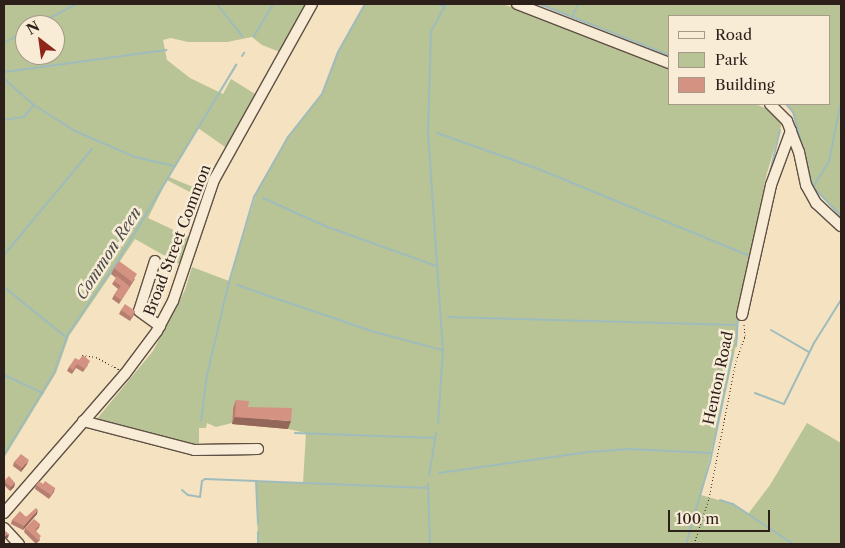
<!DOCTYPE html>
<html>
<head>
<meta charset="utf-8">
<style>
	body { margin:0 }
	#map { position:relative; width:845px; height:548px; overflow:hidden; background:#f5e2c1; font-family:"Libre Caslon Text",serif }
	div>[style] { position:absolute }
	.green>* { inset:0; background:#b8c496 }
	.stream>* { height:2px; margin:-1px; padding:0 1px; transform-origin:1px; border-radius:1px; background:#9fbcbc }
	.path>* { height:1px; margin-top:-0.5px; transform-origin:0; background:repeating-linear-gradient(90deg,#2d1f1a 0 1px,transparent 0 3.5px) }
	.roads { filter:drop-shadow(1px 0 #5f5044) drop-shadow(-1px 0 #5f5044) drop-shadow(0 1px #5f5044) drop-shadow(0 -1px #5f5044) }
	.minor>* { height:10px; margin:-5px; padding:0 5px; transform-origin:5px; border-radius:5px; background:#f8ecd7 }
	.wall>* { inset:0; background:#b67e70 }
	.shaded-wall>* { inset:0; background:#94675b }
	.building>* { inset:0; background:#d49382 }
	span { translate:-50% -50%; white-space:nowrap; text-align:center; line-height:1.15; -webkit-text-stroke:5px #f8ecd7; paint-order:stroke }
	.street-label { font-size:15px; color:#2d1f1a }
	.water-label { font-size:16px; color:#4f4e4b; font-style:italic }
	.frame { position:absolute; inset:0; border:5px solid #2d1f1a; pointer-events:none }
	.legend { position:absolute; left:668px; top:15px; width:162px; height:90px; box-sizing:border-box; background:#f8ecd7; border:1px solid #a79a8b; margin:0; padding:6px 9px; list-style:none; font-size:15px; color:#2d1f1a }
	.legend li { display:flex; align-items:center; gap:10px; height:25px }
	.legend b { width:25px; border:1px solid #a79a8b }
	.north { position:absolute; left:15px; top:15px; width:50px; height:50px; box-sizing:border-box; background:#f8ecd7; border:1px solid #a79a8b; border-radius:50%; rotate:330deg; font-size:14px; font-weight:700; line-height:20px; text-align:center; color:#2d1f1a }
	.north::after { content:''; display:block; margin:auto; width:18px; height:22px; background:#8f2418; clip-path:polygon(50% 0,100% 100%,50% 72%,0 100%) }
	.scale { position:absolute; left:668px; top:510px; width:102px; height:22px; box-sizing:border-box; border:2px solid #2d1f1a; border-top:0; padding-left:6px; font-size:15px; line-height:18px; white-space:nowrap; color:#2d1f1a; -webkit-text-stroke:4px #f8ecd7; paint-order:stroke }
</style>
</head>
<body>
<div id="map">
	<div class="green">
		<div style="clip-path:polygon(evenodd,4px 4px,306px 4px,280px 52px,262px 45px,252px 37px,227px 42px,188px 42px,171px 38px,163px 40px,167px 60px,190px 78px,223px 94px,231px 79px,257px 95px,228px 149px,198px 128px,169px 177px,205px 192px,203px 199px,167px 180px,148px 218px,189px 237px,181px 265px,135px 239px,69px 336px,56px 373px,4px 458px,4px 4px,25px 25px,55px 25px,55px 55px,25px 55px,25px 25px)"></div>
		<div style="clip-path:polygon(365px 4px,503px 4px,669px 68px,669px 104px,755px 104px,773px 111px,782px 123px,767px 173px,738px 312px,738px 337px,701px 495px,733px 504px,748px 514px,770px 485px,807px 423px,841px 443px,841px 544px,258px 544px,256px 481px,303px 483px,306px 433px,288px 429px,289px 416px,233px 408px,232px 423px,216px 427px,207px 423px,206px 428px,199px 428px,199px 448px,96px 420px,153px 351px,185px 290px,192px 267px,229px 281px,258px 188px,288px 137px,322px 94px,338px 52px)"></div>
		<div style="clip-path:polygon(539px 4px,841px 4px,841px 216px,813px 187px,793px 112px,786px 104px,829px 104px,829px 16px,669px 16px,669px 55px)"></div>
	</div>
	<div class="stream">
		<div style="left:217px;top:4px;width:41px;rotate:52deg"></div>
		<div style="left:437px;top:4px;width:8px;rotate:14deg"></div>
		<div style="left:445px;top:6px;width:29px;rotate:119deg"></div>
		<div style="left:431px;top:31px;width:101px;rotate:91.7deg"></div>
		<div style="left:428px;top:132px;width:219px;rotate:86.1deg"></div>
		<div style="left:443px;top:350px;width:74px;rotate:93.9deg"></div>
		<div style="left:539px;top:4px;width:140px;rotate:21.4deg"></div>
		<div style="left:572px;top:17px;width:14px;rotate:-65deg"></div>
		<div style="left:37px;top:25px;width:44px;rotate:-28.3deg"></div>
		<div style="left:254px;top:36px;width:37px;rotate:-59deg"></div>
		<div style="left:4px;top:43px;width:24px;rotate:-30deg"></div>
		<div style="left:242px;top:56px;width:4px;rotate:-56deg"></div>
		<div style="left:4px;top:72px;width:164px;rotate:-7.7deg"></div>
		<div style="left:4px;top:79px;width:40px;rotate:41deg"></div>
		<div style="left:34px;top:105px;width:49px;rotate:32.4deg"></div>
		<div style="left:75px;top:131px;width:65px;rotate:23.4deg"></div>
		<div style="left:135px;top:157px;width:39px;rotate:13deg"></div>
		<div style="left:786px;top:104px;width:11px;rotate:49deg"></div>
		<div style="left:793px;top:112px;width:78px;rotate:75.1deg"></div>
		<div style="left:813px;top:187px;width:40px;rotate:46deg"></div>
		<div style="left:4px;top:120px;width:20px;rotate:-9deg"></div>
		<div style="left:24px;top:117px;width:14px;rotate:-51deg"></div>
		<div style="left:437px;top:133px;width:105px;rotate:19.5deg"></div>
		<div style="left:536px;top:168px;width:231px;rotate:22.4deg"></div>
		<div style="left:813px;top:187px;width:31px;rotate:-58deg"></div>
		<div style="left:829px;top:161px;width:60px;rotate:-78.5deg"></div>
		<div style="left:263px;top:198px;width:68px;rotate:24.3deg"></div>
		<div style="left:325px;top:226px;width:118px;rotate:19.8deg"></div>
		<div style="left:754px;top:240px;width:113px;rotate:-76.7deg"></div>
		<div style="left:4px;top:255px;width:138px;rotate:-50.3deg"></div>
		<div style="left:237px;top:285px;width:142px;rotate:18.9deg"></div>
		<div style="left:371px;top:331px;width:73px;rotate:15deg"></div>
		<div style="left:4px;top:287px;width:81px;rotate:39deg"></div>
		<div style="left:448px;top:317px;width:289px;rotate:1.6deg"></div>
		<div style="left:771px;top:330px;width:44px;rotate:30.1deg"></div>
		<div style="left:736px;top:346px;width:30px;rotate:-86deg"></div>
		<div style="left:4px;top:375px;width:43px;rotate:24.8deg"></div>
		<div style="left:755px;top:393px;width:31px;rotate:21deg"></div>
		<div style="left:784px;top:404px;width:68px;rotate:-63.8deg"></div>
		<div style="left:814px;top:343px;width:51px;rotate:-57.9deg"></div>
		<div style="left:201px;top:421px;width:46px;rotate:-82.6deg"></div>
		<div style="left:207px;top:375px;width:96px;rotate:-76.7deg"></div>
		<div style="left:229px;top:282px;width:89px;rotate:-73.6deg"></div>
		<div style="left:254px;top:197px;width:69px;rotate:-60.5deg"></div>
		<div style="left:288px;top:137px;width:55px;rotate:-51.7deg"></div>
		<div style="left:322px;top:94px;width:45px;rotate:-69.1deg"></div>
		<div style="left:338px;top:52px;width:55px;rotate:-60.6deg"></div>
		<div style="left:295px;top:433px;width:140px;rotate:2deg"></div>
		<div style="left:4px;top:455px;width:96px;rotate:-58.6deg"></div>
		<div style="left:54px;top:373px;width:41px;rotate:-70.3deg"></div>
		<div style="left:68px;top:334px;width:91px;rotate:-55.8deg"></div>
		<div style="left:119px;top:259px;width:227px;rotate:-58.9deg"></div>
		<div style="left:439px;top:473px;width:151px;rotate:-8deg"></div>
		<div style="left:589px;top:452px;width:40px;rotate:-4.3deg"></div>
		<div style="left:629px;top:449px;width:82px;rotate:2.8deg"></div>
		<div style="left:429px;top:476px;width:44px;rotate:-80.8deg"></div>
		<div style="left:256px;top:481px;width:43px;rotate:87.3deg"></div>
		<div style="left:428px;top:484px;width:60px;rotate:88.1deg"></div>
		<div style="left:182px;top:490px;width:8px;rotate:40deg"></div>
		<div style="left:188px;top:495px;width:12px;rotate:9deg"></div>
		<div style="left:200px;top:497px;width:16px;rotate:-83deg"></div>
		<div style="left:202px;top:481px;width:4px;rotate:-34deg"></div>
		<div style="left:205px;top:479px;width:223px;rotate:2.3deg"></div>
		<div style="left:720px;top:500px;width:14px;rotate:17deg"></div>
		<div style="left:733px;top:504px;width:72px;rotate:33.7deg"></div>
		<div style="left:694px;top:516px;width:56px;rotate:-73.5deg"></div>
		<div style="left:710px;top:462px;width:111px;rotate:-78.1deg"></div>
		<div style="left:258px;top:532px;width:12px;rotate:90deg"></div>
		<div style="left:686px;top:544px;width:21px;rotate:-73deg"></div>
	</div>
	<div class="path">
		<div style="left:82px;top:355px;width:14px;rotate:8deg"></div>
		<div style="left:96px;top:357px;width:26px;rotate:28deg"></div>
		<div style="left:694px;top:544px;width:48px;rotate:-71.9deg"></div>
		<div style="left:709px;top:498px;width:140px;rotate:-78.9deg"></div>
		<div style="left:736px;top:361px;width:27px;rotate:-70deg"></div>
		<div style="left:745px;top:336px;width:12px;rotate:-95deg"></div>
	</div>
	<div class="roads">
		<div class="minor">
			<div style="left:517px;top:4px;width:163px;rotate:21.2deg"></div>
			<div style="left:770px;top:104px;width:24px;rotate:45deg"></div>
			<div style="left:787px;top:121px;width:33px;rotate:69deg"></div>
			<div style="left:799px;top:152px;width:34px;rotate:78deg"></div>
			<div style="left:806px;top:185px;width:21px;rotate:61deg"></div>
			<div style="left:816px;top:203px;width:34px;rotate:43deg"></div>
			<div style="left:155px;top:261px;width:52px;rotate:107.7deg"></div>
			<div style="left:139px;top:311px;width:26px;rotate:36deg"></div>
			<div style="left:742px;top:315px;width:133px;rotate:-77.4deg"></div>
			<div style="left:771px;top:185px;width:58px;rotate:-69.7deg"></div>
			<div style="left:83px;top:421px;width:115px;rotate:14.6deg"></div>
			<div style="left:194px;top:450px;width:64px;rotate:-0.9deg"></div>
			<div style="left:4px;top:513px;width:184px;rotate:-49deg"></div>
			<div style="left:125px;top:374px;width:54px;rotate:-53.3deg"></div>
			<div style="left:157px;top:331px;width:34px;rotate:-62deg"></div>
			<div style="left:173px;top:301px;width:128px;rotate:-71.3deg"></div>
			<div style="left:214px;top:180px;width:201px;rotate:-60.9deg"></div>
			<div style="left:4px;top:528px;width:22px;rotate:47deg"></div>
		</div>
	</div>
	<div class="wall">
		<div style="clip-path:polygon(114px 268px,135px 279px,119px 304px,112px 299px,114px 295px,118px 289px,112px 284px,116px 278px,111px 274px)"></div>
		<div style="clip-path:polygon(121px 310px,135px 311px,134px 315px,130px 321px,119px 314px)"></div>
		<div style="clip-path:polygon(79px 360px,88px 365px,83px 372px,76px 368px,72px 374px,67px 371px,69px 367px)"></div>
		<div style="clip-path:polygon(236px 400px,248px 407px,288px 429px,232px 424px,233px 408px)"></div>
		<div style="clip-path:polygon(14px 462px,27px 464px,21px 472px,13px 466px)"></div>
		<div style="clip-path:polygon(4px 481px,15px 483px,14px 487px,10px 491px,4px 485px)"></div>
		<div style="clip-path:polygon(43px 484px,55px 488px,54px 492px,49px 499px,35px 489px,36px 485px)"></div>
		<div style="clip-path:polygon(37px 514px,23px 530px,11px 524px,12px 520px)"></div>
		<div style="clip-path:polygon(40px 524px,39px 528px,36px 531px,40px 540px,36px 544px,24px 532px,25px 528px)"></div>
	</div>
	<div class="shaded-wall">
		<div style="clip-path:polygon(235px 417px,291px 421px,288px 429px,232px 424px)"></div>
		<div style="clip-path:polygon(29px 460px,27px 464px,21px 472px,22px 468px)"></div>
		<div style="clip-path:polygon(15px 483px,14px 487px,10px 491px,11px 487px)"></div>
		<div style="clip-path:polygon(38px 510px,37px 514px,23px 530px,24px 526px)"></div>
		<div style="clip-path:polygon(9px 534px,8px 538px,4px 539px,4px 536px)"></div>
	</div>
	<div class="building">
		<div style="clip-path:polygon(119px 261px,137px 274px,132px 282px,114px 268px)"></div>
		<div style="clip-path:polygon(117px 276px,130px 287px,121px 300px,114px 295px,121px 286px,114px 281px)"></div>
		<div style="clip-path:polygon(125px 304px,135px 311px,131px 317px,121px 310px)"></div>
		<div style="clip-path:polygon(83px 355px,90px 361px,85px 369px,77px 364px,73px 370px,69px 367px,75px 358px,79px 360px)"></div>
		<div style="clip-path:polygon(236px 400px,249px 401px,248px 407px,292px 408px,291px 421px,235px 417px)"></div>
		<div style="clip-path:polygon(21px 454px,29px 460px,22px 468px,14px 462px)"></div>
		<div style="clip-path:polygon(9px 476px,15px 483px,11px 487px,4px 481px)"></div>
		<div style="clip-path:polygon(39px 481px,43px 484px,45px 481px,55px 488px,51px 495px,36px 485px)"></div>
		<div style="clip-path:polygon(36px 508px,38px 510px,24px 526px,12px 520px,20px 511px,26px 517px)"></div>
		<div style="clip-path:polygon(34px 519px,40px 524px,35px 530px,41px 536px,38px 540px,25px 528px)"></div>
		<div style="clip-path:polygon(4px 530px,9px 534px,4px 536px)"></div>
	</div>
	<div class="street-label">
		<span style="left:177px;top:240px;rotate:-69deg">Broad Street Common</span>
		<span style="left:718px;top:378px;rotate:-78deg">Henton Road</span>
	</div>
	<div class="water-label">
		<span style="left:108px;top:253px;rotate:-57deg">Common Reen</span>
	</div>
	<div class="frame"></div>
	<ul class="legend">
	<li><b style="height:6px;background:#f8ecd7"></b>Road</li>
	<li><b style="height:14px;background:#b8c496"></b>Park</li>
	<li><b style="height:14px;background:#d49382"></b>Building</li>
	</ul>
	<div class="north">N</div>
	<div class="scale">100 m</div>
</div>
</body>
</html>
